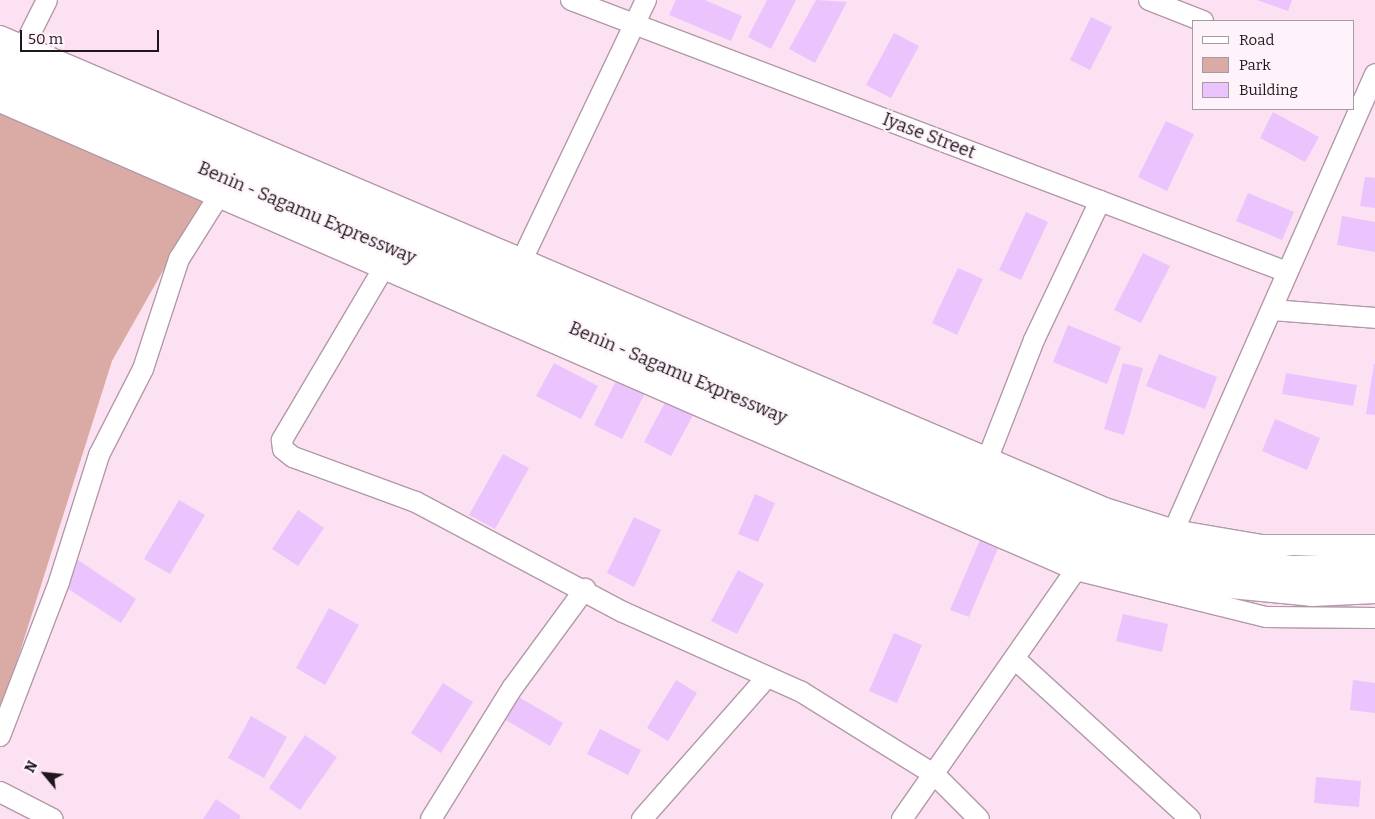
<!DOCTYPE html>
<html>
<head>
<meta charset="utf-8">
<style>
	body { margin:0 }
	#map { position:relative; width:1375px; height:819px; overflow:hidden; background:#fbe1f2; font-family:Bitter,serif }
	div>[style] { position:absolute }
	.green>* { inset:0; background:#daaba5 }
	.building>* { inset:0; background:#ebc4fd }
	.roads { filter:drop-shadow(1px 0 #b299a9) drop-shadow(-1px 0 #b299a9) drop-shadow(0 1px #b299a9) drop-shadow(0 -1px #b299a9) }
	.minor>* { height:20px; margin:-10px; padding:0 10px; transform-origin:10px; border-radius:10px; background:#fff }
	.highway>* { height:28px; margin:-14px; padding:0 14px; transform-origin:14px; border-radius:14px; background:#fff }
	span { translate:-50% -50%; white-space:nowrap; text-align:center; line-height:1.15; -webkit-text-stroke:4px #fef3fa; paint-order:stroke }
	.street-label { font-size:18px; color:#20171d }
	.legend { position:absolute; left:1192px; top:20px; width:162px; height:90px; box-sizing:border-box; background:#fef3fa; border:1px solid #a59ba2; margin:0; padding:6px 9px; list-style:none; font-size:15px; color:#20171d }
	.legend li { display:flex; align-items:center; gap:10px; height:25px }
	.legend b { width:25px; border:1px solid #a59ba2 }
	.north { position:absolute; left:20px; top:749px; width:50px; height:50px; -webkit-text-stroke:4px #fef3fa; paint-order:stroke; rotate:298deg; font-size:14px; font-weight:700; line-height:20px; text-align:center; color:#20171d }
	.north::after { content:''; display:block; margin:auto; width:18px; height:22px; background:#20171d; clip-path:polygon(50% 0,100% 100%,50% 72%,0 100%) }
	.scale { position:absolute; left:20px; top:30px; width:139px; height:22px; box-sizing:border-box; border:2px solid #20171d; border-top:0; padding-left:6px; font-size:15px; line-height:18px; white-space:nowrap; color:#20171d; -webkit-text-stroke:4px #fef3fa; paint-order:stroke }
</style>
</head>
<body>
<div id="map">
	<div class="green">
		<div style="clip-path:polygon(0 89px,212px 184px,112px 361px,0 715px)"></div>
	</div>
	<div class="building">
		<div style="clip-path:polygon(676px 0,705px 0,742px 16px,731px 41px,669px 15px)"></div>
		<div style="clip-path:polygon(767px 0,796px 0,771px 49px,748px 37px)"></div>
		<div style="clip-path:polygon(816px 0,847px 2px,815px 63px,789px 49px)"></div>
		<div style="clip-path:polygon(1257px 0,1292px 0,1288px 11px)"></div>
		<div style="clip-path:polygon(1091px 17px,1112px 27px,1090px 70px,1070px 60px)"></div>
		<div style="clip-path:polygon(894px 33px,919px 46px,891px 98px,866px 85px)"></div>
		<div style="clip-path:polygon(1273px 112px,1319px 137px,1305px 162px,1260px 138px)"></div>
		<div style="clip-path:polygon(1166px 121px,1194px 134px,1167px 191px,1138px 177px)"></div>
		<div style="clip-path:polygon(1365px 177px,1375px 178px,1375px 208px,1360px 206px)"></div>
		<div style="clip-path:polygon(1248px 193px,1294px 212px,1282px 240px,1236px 221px)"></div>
		<div style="clip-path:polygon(1026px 212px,1048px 222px,1021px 280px,999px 270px)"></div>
		<div style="clip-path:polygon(1342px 216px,1375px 222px,1375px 252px,1337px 245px)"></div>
		<div style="clip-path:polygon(1143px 253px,1170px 266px,1141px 323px,1114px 310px)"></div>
		<div style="clip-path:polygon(958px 268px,983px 279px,957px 335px,932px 323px)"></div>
		<div style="clip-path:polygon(1068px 325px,1121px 347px,1107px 384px,1053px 362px)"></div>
		<div style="clip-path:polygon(1159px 354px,1217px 377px,1205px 409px,1146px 386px)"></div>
		<div style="clip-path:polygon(554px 363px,598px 386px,581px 419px,536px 396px)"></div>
		<div style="clip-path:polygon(1123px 363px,1143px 368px,1124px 435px,1104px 429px)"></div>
		<div style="clip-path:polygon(1374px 364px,1375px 364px,1375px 415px,1366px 414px)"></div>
		<div style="clip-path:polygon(620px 373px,648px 387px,622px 439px,594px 425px)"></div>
		<div style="clip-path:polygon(1286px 373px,1357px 385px,1353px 406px,1282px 394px)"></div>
		<div style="clip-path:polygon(671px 391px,698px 406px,671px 456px,644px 442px)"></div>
		<div style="clip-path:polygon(1275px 419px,1320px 438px,1307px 470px,1262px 451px)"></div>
		<div style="clip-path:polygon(503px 454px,529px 468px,495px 529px,469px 515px)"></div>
		<div style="clip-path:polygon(755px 494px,775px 503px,758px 542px,738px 534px)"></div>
		<div style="clip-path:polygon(179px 500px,205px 515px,170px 574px,144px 559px)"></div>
		<div style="clip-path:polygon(298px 510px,324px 528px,298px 566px,272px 549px)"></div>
		<div style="clip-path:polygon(634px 517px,661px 530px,634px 587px,607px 573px)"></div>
		<div style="clip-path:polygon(983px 533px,1001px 541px,969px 617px,950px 610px)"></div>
		<div style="clip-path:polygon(78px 560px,136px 599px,121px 623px,62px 585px)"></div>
		<div style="clip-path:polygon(738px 570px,764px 584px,737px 634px,711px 621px)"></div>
		<div style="clip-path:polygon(329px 608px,359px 625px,325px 685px,296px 668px)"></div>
		<div style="clip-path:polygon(1123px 614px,1168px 624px,1162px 652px,1116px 641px)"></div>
		<div style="clip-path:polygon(894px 633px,922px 645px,897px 703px,869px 691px)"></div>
		<div style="clip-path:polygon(676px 680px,697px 693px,668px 741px,647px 728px)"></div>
		<div style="clip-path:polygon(1353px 680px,1375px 683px,1375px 713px,1350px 710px)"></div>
		<div style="clip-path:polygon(443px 683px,473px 702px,441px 753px,411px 733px)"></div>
		<div style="clip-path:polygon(512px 693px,563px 723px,550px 746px,499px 716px)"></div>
		<div style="clip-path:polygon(251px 716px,287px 737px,264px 778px,228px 758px)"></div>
		<div style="clip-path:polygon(600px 729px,641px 750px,628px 775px,587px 754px)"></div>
		<div style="clip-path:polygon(305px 735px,337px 757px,300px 810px,269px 788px)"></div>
		<div style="clip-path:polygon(1316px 777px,1361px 781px,1359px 807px,1314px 803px)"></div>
		<div style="clip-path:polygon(216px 799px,241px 816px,239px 819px,203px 819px)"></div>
	</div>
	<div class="roads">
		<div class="minor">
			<div style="left:571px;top:0;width:766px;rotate:20.8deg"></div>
			<div style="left:1149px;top:0;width:58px;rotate:21.3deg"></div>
			<div style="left:0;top:36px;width:1202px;rotate:23.13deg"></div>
			<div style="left:1105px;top:508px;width:72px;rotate:17.7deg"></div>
			<div style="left:1174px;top:530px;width:88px;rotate:9.8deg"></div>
			<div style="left:1261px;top:545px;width:114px"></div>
			<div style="left:24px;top:46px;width:51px;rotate:-63.4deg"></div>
			<div style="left:0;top:102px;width:1173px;rotate:23.51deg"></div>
			<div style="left:1076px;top:570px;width:196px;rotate:13.9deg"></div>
			<div style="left:1266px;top:617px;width:109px;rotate:0.5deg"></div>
			<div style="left:522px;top:260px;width:288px;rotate:-64.5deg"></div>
			<div style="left:383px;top:269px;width:199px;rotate:120.6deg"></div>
			<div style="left:282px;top:440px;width:9px;rotate:84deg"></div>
			<div style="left:283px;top:449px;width:13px;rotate:39deg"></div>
			<div style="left:293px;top:457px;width:131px;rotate:20.1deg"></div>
			<div style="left:416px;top:502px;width:234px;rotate:28deg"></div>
			<div style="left:623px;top:612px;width:194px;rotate:24.1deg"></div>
			<div style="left:800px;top:691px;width:159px;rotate:31.9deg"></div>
			<div style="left:935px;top:775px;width:62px;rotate:45deg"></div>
			<div style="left:1272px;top:310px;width:103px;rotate:4.4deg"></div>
			<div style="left:987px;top:460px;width:129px;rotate:-68.6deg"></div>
			<div style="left:1034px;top:340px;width:154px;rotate:-64.6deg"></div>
			<div style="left:1174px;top:530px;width:498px;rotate:-66.2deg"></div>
			<div style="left:1015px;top:659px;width:237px;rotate:42.4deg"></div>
			<div style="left:0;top:736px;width:165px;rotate:-69deg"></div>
			<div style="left:59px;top:582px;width:133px;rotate:-72.5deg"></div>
			<div style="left:99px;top:455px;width:97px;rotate:-62.9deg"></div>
			<div style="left:143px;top:369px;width:116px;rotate:-71.9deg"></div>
			<div style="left:179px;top:259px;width:73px;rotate:-57.8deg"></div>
			<div style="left:0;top:792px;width:59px;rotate:27deg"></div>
			<div style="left:431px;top:819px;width:155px;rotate:-58.2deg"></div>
			<div style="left:513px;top:687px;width:122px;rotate:-53.7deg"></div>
			<div style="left:642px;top:819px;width:189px;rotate:-48.6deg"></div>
			<div style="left:902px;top:819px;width:304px;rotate:-55.1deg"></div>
		</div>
		<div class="highway">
			<div style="left:0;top:55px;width:1235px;rotate:23.18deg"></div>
			<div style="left:1135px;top:541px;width:73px;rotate:14.2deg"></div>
			<div style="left:1206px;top:559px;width:88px;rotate:7.2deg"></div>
			<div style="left:1293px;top:570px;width:82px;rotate:-2.1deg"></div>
			<div style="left:0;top:83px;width:1186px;rotate:23.24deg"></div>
			<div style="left:1090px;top:551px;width:67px;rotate:16.5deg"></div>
			<div style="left:1154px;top:570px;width:78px;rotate:10.3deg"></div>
			<div style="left:1231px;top:584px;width:81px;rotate:5.6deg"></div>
			<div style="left:1312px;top:592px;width:63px;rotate:-2.7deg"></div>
		</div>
	</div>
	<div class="street-label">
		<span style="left:929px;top:136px;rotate:21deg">Iyase Street</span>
		<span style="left:307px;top:213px;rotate:23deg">Benin - Sagamu Expressway</span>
		<span style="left:678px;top:373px;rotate:23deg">Benin - Sagamu Expressway</span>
	</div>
	<ul class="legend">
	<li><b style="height:6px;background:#fff"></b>Road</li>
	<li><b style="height:14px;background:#daaba5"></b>Park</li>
	<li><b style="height:14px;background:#ebc4fd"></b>Building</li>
	</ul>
	<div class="north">N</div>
	<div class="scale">50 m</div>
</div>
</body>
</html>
